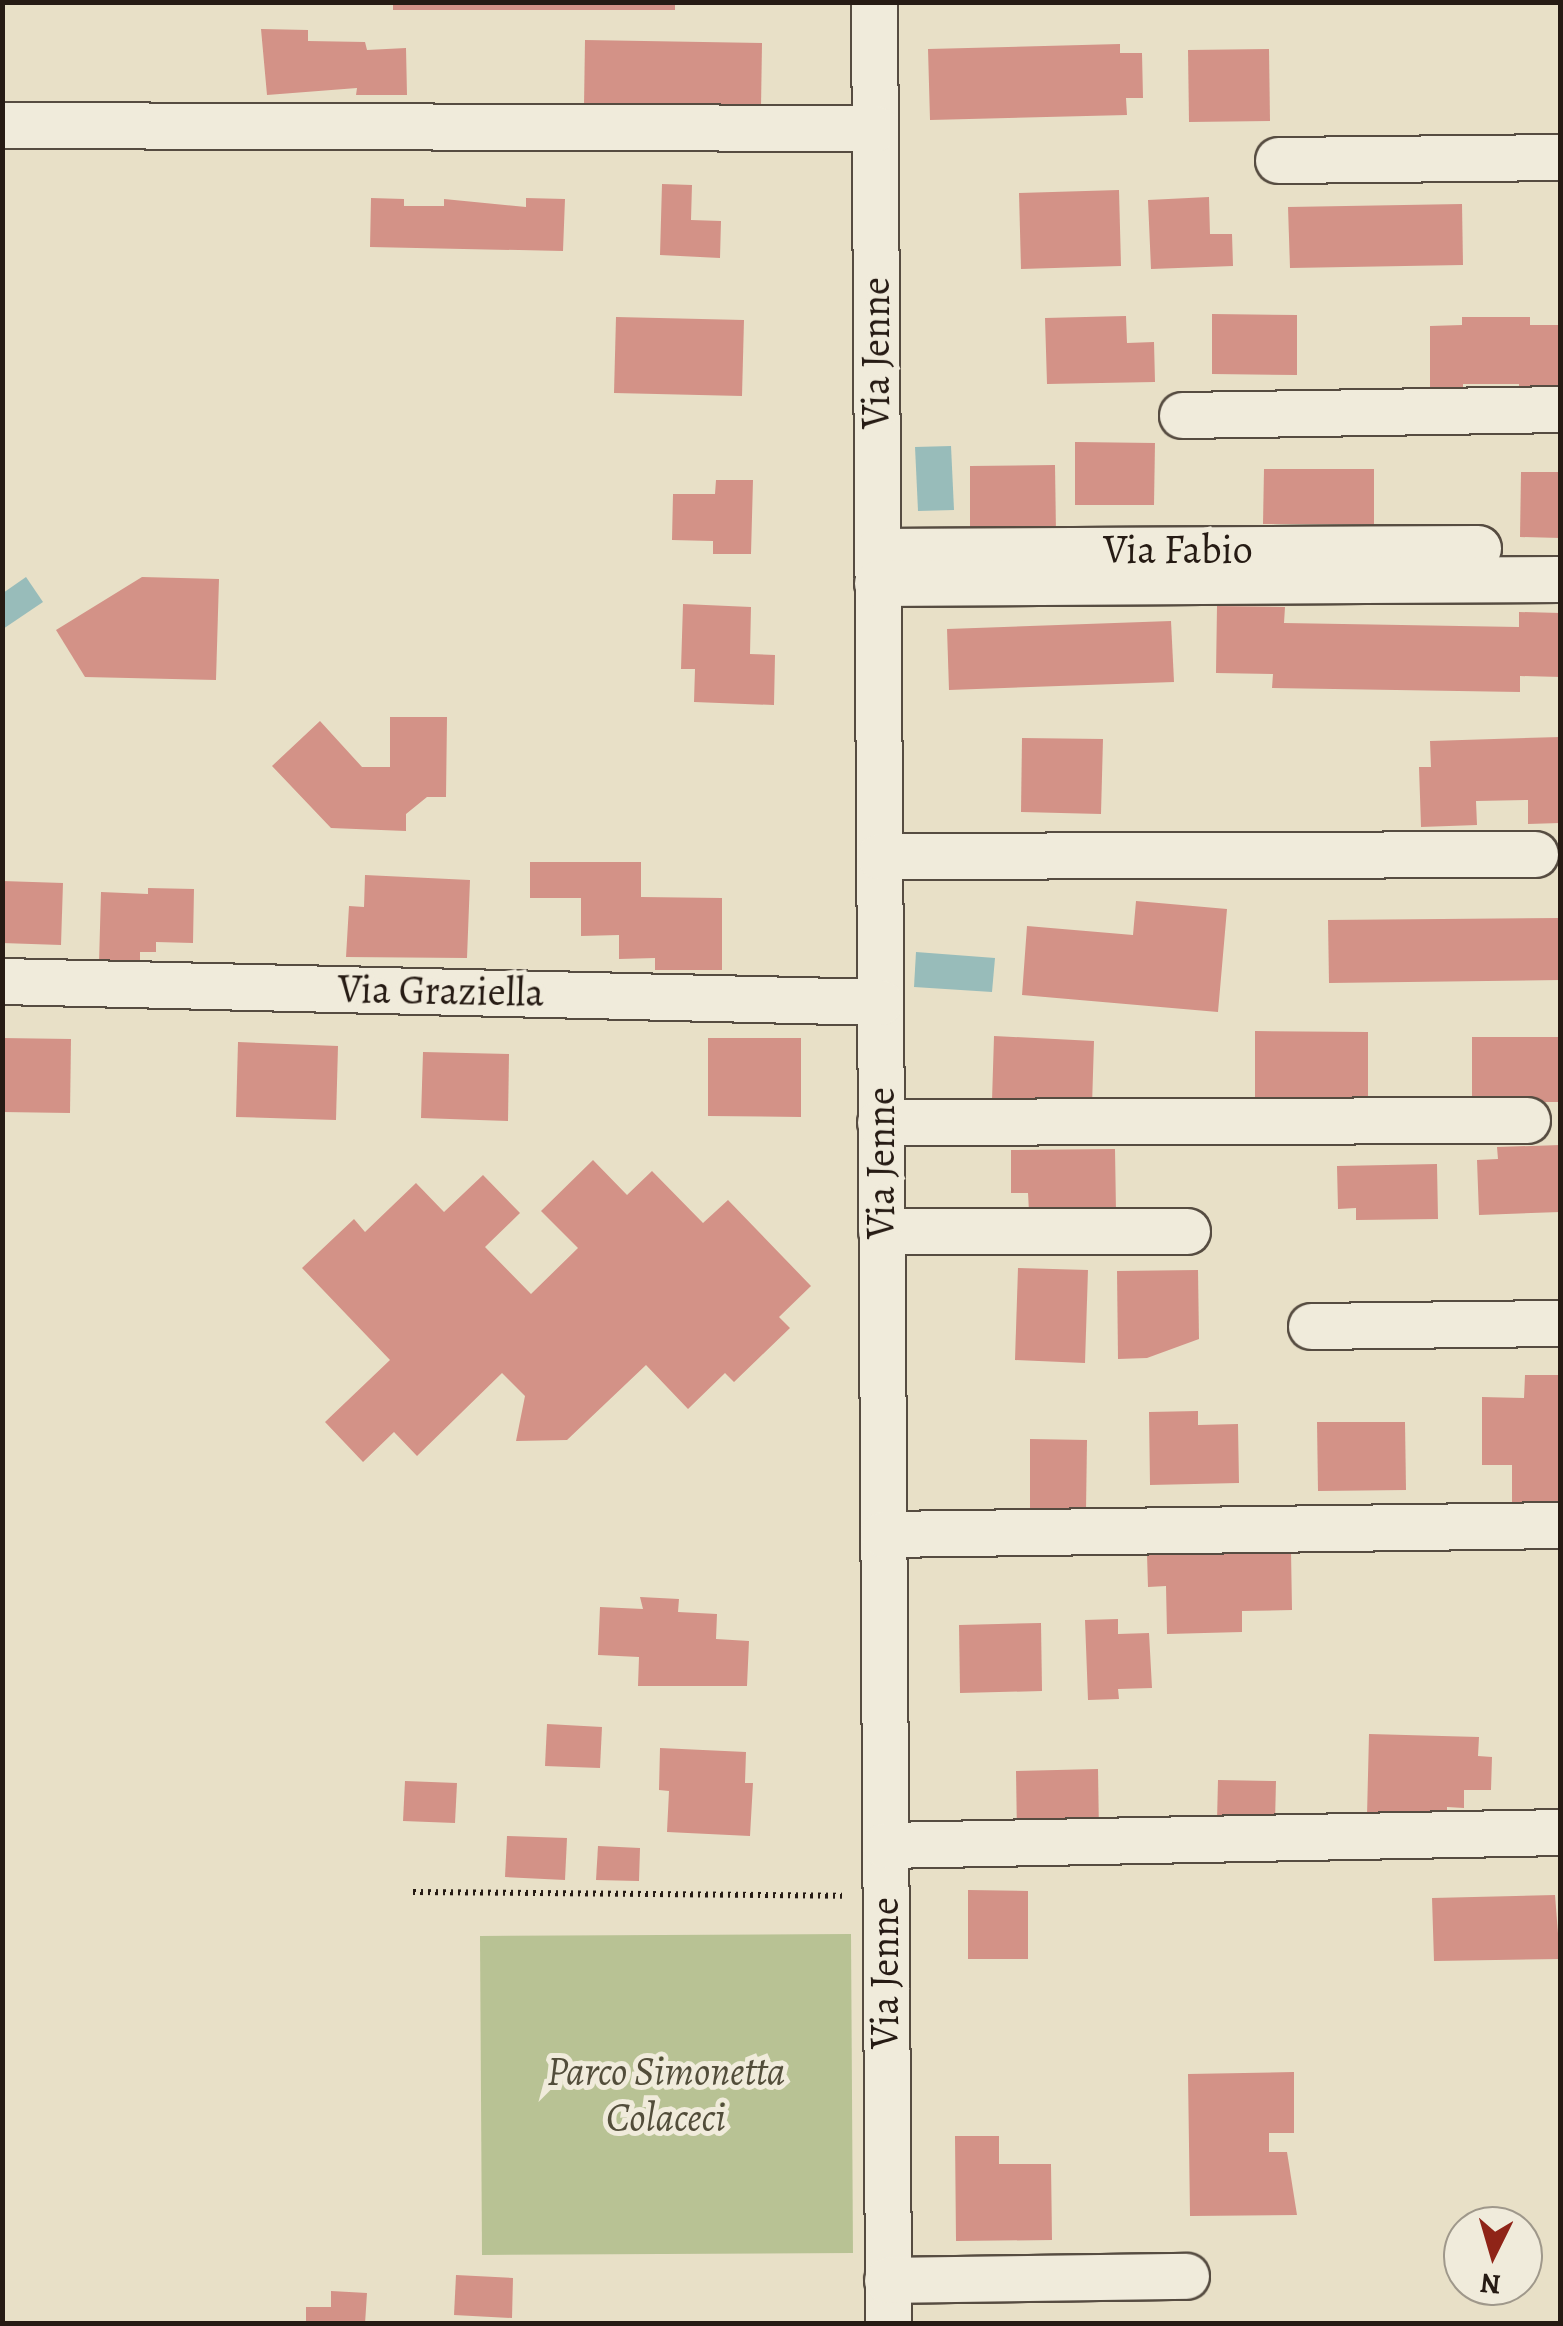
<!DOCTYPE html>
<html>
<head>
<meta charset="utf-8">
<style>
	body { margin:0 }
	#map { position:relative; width:1563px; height:2326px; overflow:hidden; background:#e8e0c7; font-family:Alegreya,serif }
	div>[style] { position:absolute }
	.green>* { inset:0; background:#b8c294 }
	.water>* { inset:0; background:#98bcba }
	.building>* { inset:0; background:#d39287 }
	.path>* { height:6px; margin-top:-3px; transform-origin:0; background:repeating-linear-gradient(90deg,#261b14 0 2.5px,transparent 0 7.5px) }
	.roads { filter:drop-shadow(2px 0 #564c41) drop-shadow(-2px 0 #564c41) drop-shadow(0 2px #564c41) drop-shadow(0 -2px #564c41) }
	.minor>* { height:45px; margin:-22.5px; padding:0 22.5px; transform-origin:22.5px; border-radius:22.5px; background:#f0ebdb }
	span { translate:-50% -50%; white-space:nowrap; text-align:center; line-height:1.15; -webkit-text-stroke:10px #f0ebdb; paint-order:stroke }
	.street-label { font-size:40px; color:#261b14 }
	.park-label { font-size:40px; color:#524d3a; font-style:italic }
	.frame { position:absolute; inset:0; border:5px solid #261b14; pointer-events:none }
	.north { position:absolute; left:1443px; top:2206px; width:100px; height:100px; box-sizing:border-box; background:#f0ebdb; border:2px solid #9f988b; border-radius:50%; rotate:185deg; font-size:28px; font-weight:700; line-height:40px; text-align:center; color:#261b14 }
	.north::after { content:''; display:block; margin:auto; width:35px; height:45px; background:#8f2418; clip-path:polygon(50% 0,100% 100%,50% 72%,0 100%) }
</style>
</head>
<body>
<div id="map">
	<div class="green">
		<div style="clip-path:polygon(851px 1934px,853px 2253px,482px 2255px,480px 1936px)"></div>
	</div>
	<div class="water">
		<div style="clip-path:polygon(951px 446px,954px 510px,918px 511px,915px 447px)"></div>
		<div style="clip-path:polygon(26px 577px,43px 602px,3px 629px,3px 593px)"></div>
		<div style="clip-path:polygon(916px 952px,995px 958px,992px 992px,914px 987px)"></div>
	</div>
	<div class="building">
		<div style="clip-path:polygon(393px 2px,675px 2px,675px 10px,393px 10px)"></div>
		<div style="clip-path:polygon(261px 29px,308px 30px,308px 41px,365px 42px,367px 50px,406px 48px,407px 95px,356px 95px,357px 88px,267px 95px)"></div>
		<div style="clip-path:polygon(585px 40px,762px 43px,761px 108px,584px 106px)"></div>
		<div style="clip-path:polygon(1120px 44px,1120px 53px,1142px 53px,1143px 98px,1126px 98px,1127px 115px,930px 120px,928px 49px)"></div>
		<div style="clip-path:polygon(1269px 49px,1270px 121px,1189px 122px,1188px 50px)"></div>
		<div style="clip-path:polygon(662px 184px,692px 185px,691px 220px,721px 221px,720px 258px,660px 255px)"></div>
		<div style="clip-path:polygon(1119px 190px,1121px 266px,1021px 269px,1019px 193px)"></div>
		<div style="clip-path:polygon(1209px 197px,1210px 234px,1232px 234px,1233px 266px,1151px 269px,1148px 200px)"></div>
		<div style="clip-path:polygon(371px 198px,404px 199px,404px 206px,444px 206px,444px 199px,526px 207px,526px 198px,565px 199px,563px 251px,370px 247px)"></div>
		<div style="clip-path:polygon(1462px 204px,1463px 265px,1290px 268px,1288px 207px)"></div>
		<div style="clip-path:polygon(1212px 314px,1297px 315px,1297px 375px,1212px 374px)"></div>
		<div style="clip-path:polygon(1126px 316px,1127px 343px,1154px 342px,1155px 382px,1047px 384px,1045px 318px)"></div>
		<div style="clip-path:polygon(616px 317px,744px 320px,742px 396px,614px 393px)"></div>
		<div style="clip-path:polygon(1462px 317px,1530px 317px,1530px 325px,1560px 325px,1560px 398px,1519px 398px,1519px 384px,1463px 384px,1463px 395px,1430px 396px,1430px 326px,1462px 325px)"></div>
		<div style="clip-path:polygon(1075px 442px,1155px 443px,1154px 505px,1075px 505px)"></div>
		<div style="clip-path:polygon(1055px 465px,1056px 533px,970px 534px,970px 466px)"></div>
		<div style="clip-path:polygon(1264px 469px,1374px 469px,1374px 524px,1263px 524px)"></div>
		<div style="clip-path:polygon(1521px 472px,1560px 472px,1560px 538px,1520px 537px)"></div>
		<div style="clip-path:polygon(716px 480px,753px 480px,751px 554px,713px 554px,713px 541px,672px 540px,673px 494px,715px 494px)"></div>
		<div style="clip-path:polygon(142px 577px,219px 579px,216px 680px,85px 677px,56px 630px)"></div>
		<div style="clip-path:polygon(683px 604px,751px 607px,750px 654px,775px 655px,774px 705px,694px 702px,695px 669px,681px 669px)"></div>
		<div style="clip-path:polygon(1217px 606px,1285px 607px,1284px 623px,1519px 627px,1519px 612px,1560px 613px,1560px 677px,1520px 676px,1520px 692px,1272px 688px,1273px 674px,1216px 673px)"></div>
		<div style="clip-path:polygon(1171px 621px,1174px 682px,949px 690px,947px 629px)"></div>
		<div style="clip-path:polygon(390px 717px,447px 717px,446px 797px,427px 797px,406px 814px,406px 831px,331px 828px,272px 766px,320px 721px,362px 767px,390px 767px)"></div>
		<div style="clip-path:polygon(1560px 737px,1560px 823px,1528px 824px,1528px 800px,1476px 801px,1477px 825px,1421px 827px,1419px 767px,1431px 767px,1430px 741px)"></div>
		<div style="clip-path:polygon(1022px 738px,1103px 739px,1101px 814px,1021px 812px)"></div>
		<div style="clip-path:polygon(530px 862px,641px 862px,641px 897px,722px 898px,722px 970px,655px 970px,655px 958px,619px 959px,619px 935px,581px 936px,581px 898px,530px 898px)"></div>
		<div style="clip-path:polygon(365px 875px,470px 880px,467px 958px,346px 957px,349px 906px,364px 907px)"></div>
		<div style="clip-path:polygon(2px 881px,63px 883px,61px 945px,2px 943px)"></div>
		<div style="clip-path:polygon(148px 888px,194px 889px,193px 943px,156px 942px,156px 952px,140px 952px,140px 964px,99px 963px,101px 892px,148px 894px)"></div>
		<div style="clip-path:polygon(1136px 901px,1227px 909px,1218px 1012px,1022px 995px,1027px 926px,1133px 935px)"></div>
		<div style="clip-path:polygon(1560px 918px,1560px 980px,1329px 983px,1328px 920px)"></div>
		<div style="clip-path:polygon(1255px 1031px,1368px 1032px,1368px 1105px,1255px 1105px)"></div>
		<div style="clip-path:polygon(994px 1036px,1094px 1041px,1092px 1105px,992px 1101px)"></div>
		<div style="clip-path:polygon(1472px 1037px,1560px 1037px,1560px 1102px,1472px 1102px)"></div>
		<div style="clip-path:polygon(2px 1038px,71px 1039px,70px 1113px,2px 1112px)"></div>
		<div style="clip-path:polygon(708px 1038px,801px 1038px,801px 1117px,708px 1116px)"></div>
		<div style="clip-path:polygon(238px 1042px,338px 1046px,336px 1120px,236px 1117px)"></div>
		<div style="clip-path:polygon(423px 1052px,509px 1054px,508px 1121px,421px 1118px)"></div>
		<div style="clip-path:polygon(1560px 1145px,1560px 1212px,1479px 1215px,1477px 1160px,1498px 1159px,1497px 1147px)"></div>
		<div style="clip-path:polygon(1115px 1149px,1116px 1212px,1029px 1212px,1028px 1193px,1011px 1193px,1011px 1150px)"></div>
		<div style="clip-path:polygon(593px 1160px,627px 1195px,652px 1171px,703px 1223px,728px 1200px,811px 1286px,779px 1317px,790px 1328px,734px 1382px,725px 1373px,688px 1409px,646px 1365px,567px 1440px,516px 1441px,525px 1396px,502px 1373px,417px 1456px,394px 1432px,363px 1462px,325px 1422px,390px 1360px,302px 1268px,354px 1219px,365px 1232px,416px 1183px,444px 1212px,483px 1175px,520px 1213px,485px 1247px,531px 1294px,578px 1248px,541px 1211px)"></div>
		<div style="clip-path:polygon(1437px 1164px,1438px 1219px,1356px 1220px,1356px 1208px,1338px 1209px,1337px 1166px)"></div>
		<div style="clip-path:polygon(1018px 1268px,1088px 1270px,1085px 1363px,1015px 1360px)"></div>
		<div style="clip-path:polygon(1198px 1270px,1199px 1339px,1147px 1358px,1118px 1359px,1117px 1271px)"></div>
		<div style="clip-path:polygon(1525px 1375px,1560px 1375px,1560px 1515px,1512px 1515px,1512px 1465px,1482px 1465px,1482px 1397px,1524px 1398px)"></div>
		<div style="clip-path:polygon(1198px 1411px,1198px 1425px,1238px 1424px,1239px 1483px,1150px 1485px,1149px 1412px)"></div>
		<div style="clip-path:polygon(1317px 1422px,1405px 1422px,1406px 1490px,1318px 1491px)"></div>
		<div style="clip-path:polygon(1030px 1439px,1087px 1440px,1086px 1511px,1030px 1510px)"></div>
		<div style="clip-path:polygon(1291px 1551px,1292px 1610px,1242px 1611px,1242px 1632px,1167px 1634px,1166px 1586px,1148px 1587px,1147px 1554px)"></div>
		<div style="clip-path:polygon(640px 1597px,679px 1599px,678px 1612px,717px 1614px,716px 1639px,749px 1641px,747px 1686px,638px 1686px,639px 1657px,598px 1655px,600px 1607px,643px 1609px)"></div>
		<div style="clip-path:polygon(1118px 1619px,1118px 1634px,1149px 1633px,1152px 1688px,1118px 1689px,1119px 1699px,1088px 1700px,1085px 1620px)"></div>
		<div style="clip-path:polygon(1041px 1623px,1042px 1691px,960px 1693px,959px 1625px)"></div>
		<div style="clip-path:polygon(547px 1724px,602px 1727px,600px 1768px,545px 1766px)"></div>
		<div style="clip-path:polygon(1369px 1734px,1479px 1737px,1478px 1756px,1492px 1757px,1491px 1790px,1464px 1790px,1464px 1808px,1447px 1807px,1447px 1818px,1367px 1816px)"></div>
		<div style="clip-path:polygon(660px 1748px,746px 1752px,745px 1783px,753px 1783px,750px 1836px,667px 1832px,669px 1791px,659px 1790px)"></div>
		<div style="clip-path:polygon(1098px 1769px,1099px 1834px,1017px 1836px,1016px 1771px)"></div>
		<div style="clip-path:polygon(1218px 1780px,1276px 1781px,1275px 1822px,1217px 1821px)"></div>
		<div style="clip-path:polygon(405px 1781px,457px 1783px,455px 1823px,403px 1821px)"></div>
		<div style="clip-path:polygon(507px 1836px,567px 1838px,565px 1880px,505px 1877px)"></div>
		<div style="clip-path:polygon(598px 1846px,640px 1848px,639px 1881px,596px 1880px)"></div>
		<div style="clip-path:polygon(968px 1890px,1028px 1891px,1028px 1959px,968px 1959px)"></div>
		<div style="clip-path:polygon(1555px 1895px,1560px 1959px,1434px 1961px,1432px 1898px)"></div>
		<div style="clip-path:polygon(1294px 2072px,1294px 2133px,1269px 2133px,1269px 2152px,1287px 2152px,1297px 2215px,1190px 2216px,1188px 2074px)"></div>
		<div style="clip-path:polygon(955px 2136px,999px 2136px,999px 2164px,1051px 2164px,1052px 2240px,956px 2241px)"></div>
		<div style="clip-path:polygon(456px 2275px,513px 2278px,512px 2318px,454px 2315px)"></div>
		<div style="clip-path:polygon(331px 2291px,367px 2293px,365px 2324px,306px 2324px,306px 2307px,331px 2307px)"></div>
	</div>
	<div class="path">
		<div style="left:413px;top:1892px;width:429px;rotate:0.5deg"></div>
	</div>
	<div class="roads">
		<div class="minor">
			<div style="left:874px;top:2px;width:2322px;rotate:89.65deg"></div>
			<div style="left:2px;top:125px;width:873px;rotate:0.2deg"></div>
			<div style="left:1278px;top:160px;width:282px;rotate:-0.6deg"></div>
			<div style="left:1182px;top:415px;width:378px;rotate:-0.9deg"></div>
			<div style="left:877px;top:551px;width:601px;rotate:-0.29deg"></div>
			<div style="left:877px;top:583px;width:683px;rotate:-0.34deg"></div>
			<div style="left:879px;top:856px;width:656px;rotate:-0.17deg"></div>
			<div style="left:2px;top:981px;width:878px;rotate:1.37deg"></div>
			<div style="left:880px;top:1122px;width:647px;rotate:-0.18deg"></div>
			<div style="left:881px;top:1231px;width:306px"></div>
			<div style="left:1311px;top:1326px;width:249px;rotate:-0.7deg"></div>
			<div style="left:883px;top:1534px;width:677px;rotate:-0.76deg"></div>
			<div style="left:885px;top:1845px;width:675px;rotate:-1.1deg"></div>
			<div style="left:887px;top:2280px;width:299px;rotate:-0.8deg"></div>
		</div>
	</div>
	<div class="street-label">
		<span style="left:876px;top:353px;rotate:-90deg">Via Jenne</span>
		<span style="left:1178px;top:550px">Via Fabio</span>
		<span style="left:441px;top:991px;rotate:1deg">Via Graziella</span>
		<span style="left:881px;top:1163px;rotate:-90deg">Via Jenne</span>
		<span style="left:885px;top:1973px;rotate:-90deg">Via Jenne</span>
	</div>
	<div class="park-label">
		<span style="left:666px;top:2095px">Parco Simonetta<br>Colaceci</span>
	</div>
	<div class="frame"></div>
	<div class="north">N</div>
</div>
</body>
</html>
